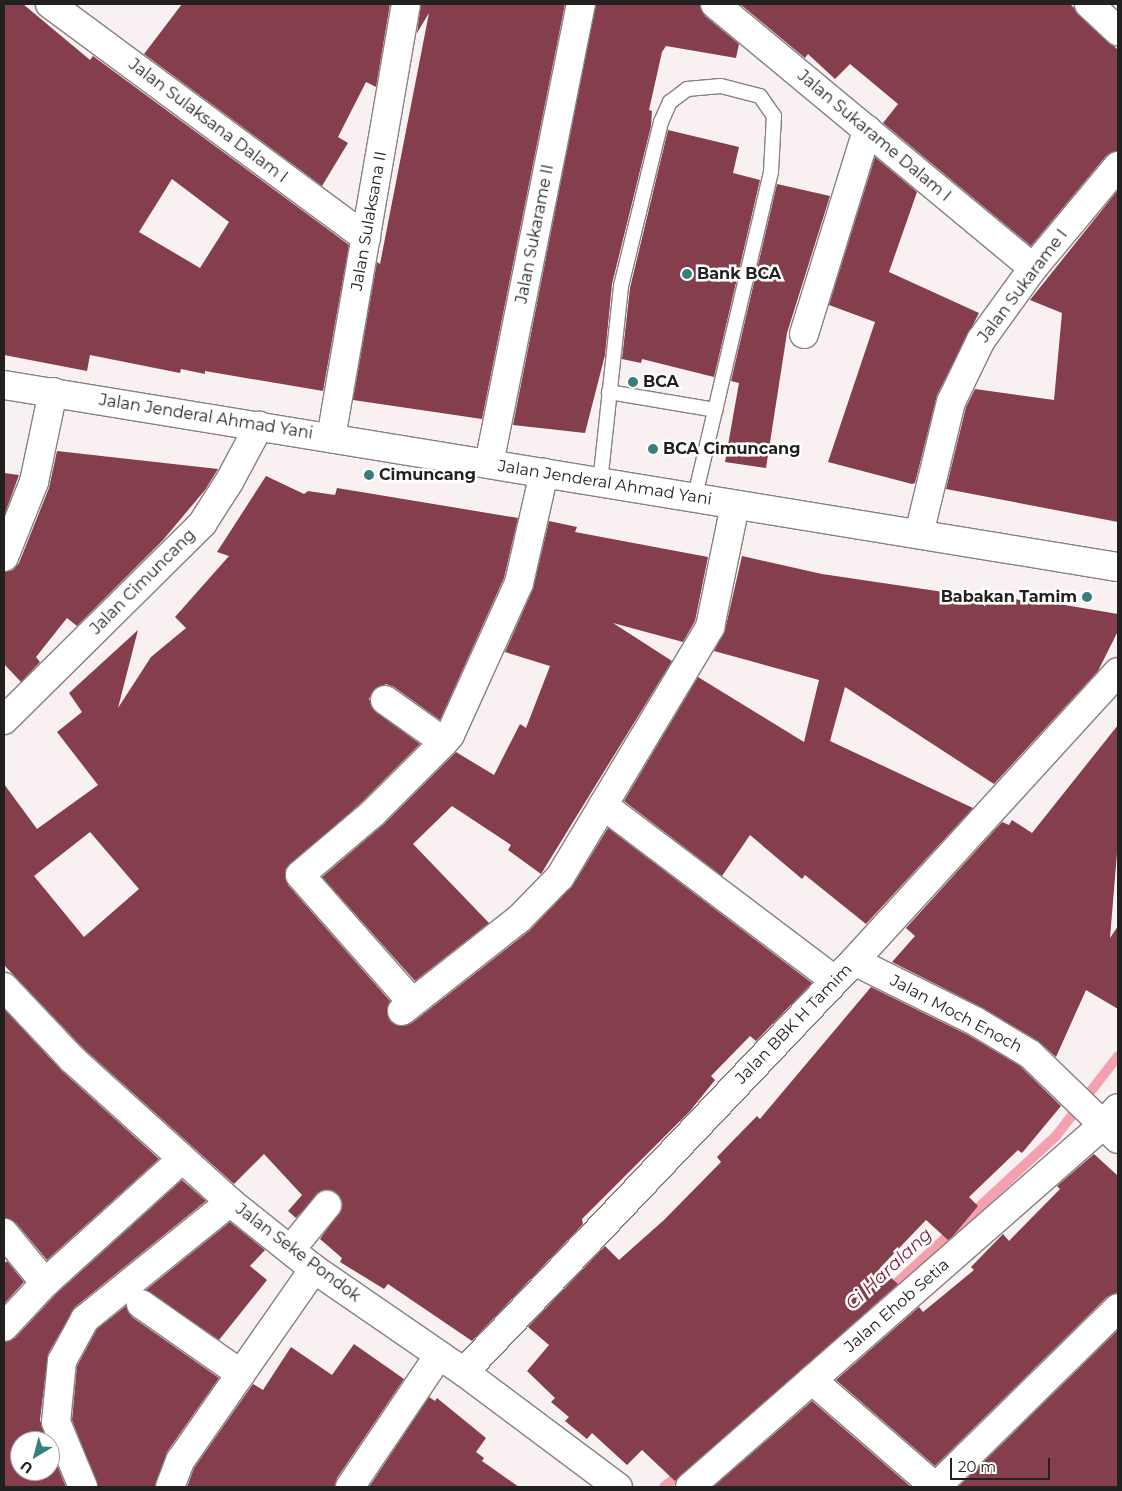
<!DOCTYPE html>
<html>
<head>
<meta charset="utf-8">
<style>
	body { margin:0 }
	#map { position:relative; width:1122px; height:1491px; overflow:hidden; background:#f9f0f1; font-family:Montserrat,sans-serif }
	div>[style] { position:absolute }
	.stream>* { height:10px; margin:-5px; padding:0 5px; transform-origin:5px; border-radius:5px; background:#f3a1ae }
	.building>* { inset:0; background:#853e4c }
	.roads { filter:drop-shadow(1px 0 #888081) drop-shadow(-1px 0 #888081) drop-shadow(0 1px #888081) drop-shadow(0 -1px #888081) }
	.service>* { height:14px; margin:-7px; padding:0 7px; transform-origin:7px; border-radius:7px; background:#fff }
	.minor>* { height:28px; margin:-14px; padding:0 14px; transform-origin:14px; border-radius:14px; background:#fff }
	.tertiary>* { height:28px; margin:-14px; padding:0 14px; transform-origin:14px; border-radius:14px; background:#fff }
	.primary>* { height:28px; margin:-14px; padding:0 14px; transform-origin:14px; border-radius:14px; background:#fff }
	.dots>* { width:14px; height:14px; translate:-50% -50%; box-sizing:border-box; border:2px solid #fff; border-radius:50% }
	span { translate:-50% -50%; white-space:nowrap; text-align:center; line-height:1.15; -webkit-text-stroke:5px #fff; paint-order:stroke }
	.street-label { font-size:16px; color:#232020 }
	.poi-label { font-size:16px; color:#232020; font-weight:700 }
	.left { translate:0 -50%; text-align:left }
	.right { translate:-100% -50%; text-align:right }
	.water-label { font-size:18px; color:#7c1e38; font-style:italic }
	.frame { position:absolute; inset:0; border:5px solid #232020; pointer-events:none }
	.north { position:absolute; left:10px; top:1431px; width:50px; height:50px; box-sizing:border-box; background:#fff; border:1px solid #a7a6a6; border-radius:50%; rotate:217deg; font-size:14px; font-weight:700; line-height:20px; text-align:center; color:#232020 }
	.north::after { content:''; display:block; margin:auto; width:18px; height:22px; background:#377f7a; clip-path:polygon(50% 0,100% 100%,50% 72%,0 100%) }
	.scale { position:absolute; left:950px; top:1458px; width:100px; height:22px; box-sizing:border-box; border:2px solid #232020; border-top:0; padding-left:6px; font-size:15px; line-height:18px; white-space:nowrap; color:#232020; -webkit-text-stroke:4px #fff; paint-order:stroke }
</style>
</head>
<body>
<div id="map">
	<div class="stream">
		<div style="left:887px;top:1292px;width:230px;rotate:-42.7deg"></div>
		<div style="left:1056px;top:1136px;width:101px;rotate:-52.2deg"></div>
		<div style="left:814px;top:1361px;width:73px;rotate:-43.3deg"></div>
		<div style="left:724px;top:1437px;width:66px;rotate:-39.5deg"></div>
		<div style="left:664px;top:1487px;width:24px;rotate:-38deg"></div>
	</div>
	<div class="building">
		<div style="clip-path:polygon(evenodd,4px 4px,23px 4px,90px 60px,93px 56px,349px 245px,323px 391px,205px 371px,205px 374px,181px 369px,180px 373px,90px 355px,87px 371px,4px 355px,4px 4px,172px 179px,229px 222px,200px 268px,139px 232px,172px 179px)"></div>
		<div style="clip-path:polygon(182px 4px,390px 4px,376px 87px,366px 82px,338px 137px,348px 143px,322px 186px,144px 54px)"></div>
		<div style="clip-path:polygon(421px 4px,565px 4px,482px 419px,353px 400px,377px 262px,380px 264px,429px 13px,417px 33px)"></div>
		<div style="clip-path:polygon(596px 4px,700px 4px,705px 16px,739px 44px,736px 58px,666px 46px,662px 52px,649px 110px,652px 111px,651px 126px,612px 284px,605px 355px,585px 433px,513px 425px)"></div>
		<div style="clip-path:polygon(740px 4px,1070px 4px,1118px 50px,1118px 151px,1106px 156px,1031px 246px,883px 123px,898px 104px,850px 64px,835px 79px,808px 54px,805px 58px)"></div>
		<div style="clip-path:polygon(668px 130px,739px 147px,733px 173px,760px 180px,714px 377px,642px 359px,641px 363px,622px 359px,630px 288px)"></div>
		<div style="clip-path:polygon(875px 157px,917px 192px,889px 272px,979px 313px,937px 395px,915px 483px,912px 484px,828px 462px,875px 322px,829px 305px)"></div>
		<div style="clip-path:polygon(777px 184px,830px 196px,787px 333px,766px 468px,725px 462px,739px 383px,731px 381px)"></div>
		<div style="clip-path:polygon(1118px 190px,1118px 522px,946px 489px,966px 407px,975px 389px,1054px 400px,1062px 313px,1030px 300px)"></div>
		<div style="clip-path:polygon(57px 451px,218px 469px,205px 490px,163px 540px,77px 626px,67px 618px,36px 657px,40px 662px,21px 682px,4px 664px,4px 572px,13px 570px,19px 563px,49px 488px)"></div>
		<div style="clip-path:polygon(4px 473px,19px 475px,4px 516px)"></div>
		<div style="clip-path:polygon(evenodd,266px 476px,304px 494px,308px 491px,335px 495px,337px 488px,518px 518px,504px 578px,440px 720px,394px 687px,386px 684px,373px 691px,369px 699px,376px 712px,420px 744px,362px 802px,285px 870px,288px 885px,390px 1001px,387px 1013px,390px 1021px,404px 1026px,412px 1023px,529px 931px,573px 885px,608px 828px,812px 983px,756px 1041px,750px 1036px,711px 1076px,715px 1080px,690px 1111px,582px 1219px,583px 1224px,472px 1341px,388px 1284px,384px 1289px,340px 1262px,342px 1258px,320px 1239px,342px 1208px,336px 1193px,321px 1191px,296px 1218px,288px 1211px,302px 1195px,264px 1154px,234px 1184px,83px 1048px,4px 965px,4px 784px,37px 829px,98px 785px,57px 732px,82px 712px,69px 693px,138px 630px,118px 708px,151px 657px,186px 628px,175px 617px,229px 556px,217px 552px,266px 476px,90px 832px,139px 889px,84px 937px,34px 876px,90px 832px)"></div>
		<div style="clip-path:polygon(549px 521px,577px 527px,575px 532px,708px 557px,695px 621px,683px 642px,613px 623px,672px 661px,541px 874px,508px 850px,511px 845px,452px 806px,413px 844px,489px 923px,415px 981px,322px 877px,384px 824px,456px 752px,494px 775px,520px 724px,526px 728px,550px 666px,505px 652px,533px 589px)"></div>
		<div style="clip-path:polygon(742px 556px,822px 574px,957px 594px,958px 591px,985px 595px,986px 592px,1028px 602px,1029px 599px,1118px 614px,1118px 631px,1098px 671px,994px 784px,845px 687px,830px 741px,973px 808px,866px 924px,805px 875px,802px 879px,750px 835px,722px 876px,624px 801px,698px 677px,804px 742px,819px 680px,714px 651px,725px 630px)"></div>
		<div style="clip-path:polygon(1118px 725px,1118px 841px,1110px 938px,1118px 926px,1118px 1009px,1086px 990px,1056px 1057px,1038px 1041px,983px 1008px,892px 962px,915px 936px,906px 928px,1002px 822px,1009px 825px,1012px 820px,1032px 833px)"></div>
		<div style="clip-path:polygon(871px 987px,968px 1035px,1020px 1066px,1061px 1106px,1022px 1153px,1018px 1150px,969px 1197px,978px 1206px,953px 1236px,948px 1240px,926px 1220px,880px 1268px,898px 1284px,675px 1481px,642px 1450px,627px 1465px,592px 1433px,587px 1439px,565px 1421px,569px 1417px,551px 1402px,555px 1398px,527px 1371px,549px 1345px,528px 1327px,605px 1246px,619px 1260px,664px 1220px,721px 1162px,717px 1157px,757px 1116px,760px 1119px)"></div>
		<div style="clip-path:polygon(4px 1009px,62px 1071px,159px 1159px,47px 1260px,16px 1223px,4px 1218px)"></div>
		<div style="clip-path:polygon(1094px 1154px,1118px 1176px,1118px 1293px,1107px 1297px,935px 1466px,836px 1380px,919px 1307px,923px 1312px,974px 1270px,971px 1267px,1003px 1234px,1009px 1241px,1060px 1189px,1057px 1186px)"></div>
		<div style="clip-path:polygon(182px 1180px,206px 1201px,75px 1307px,48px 1354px,40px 1420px,47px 1441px,20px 1441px,20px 1471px,50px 1471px,50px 1448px,66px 1487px,4px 1487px,4px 1342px,15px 1338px,56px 1294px)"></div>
		<div style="clip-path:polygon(230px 1222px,265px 1250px,250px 1266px,267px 1280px,219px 1340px,146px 1290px)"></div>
		<div style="clip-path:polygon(7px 1261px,24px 1282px,4px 1304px,4px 1264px)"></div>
		<div style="clip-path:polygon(126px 1306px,132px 1317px,219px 1378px,167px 1452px,155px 1487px,98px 1487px,72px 1420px,77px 1366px,97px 1329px)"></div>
		<div style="clip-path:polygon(1118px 1330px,1118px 1487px,958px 1487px)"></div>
		<div style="clip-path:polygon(354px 1344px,404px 1379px,337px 1478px,335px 1487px,187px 1487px,194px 1468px,253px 1384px,263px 1390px,291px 1347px,332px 1375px)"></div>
		<div style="clip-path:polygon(429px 1397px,435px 1401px,437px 1398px,486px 1438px,476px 1452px,484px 1458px,482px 1461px,519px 1487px,369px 1487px)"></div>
		<div style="clip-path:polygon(812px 1401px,911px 1487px,713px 1487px)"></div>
	</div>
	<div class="roads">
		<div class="service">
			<div style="left:609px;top:392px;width:108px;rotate:9.6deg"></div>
			<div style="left:600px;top:483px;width:198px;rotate:-83.9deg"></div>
			<div style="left:621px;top:286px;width:169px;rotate:-76.3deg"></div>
			<div style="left:661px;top:122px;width:22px;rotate:-66deg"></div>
			<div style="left:670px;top:102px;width:21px;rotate:-37deg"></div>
			<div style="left:687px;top:89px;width:34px;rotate:-5deg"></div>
			<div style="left:721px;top:86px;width:40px;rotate:14.4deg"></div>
			<div style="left:760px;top:96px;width:24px;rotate:55deg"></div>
			<div style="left:774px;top:116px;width:56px;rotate:93.1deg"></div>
			<div style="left:771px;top:172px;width:334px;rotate:103.2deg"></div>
		</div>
		<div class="minor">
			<div style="left:50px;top:4px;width:393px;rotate:36.5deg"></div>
			<div style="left:715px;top:4px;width:413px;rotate:39.7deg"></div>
			<div style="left:1089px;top:4px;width:40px;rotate:43deg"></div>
			<div style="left:804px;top:334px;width:214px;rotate:-72.8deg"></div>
			<div style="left:331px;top:438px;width:440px;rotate:-80.2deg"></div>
			<div style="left:489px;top:464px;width:469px;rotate:-78.7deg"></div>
			<div style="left:919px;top:534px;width:136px;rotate:-76.4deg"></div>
			<div style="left:951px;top:402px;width:69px;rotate:-64.2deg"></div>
			<div style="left:981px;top:340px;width:89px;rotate:-54.2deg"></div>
			<div style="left:1033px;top:268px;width:133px;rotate:-50.2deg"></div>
			<div style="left:4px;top:557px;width:81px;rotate:-68.2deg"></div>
			<div style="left:34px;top:482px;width:92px;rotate:-78.1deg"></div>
			<div style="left:385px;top:700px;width:72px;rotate:35.4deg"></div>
			<div style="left:444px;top:742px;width:9px;rotate:-49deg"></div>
			<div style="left:450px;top:735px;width:167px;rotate:-65.6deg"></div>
			<div style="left:519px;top:583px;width:113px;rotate:-77.2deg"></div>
			<div style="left:603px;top:805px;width:290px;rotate:37.1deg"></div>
			<div style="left:854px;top:961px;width:135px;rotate:26.4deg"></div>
			<div style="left:975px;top:1021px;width:64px;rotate:31deg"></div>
			<div style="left:1030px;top:1054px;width:122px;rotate:44deg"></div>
			<div style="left:4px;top:987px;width:99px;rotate:46.6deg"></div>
			<div style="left:72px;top:1059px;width:213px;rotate:42.1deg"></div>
			<div style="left:230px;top:1202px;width:107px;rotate:38.6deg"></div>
			<div style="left:314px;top:1269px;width:182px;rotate:34.5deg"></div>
			<div style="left:464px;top:1372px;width:192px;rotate:36.8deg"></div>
			<div style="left:412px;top:1002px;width:169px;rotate:-131.4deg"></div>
			<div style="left:300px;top:875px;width:96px;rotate:-40.3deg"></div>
			<div style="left:373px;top:813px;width:100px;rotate:-45deg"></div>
			<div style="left:402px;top:1011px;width:149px;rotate:-38.2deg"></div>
			<div style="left:519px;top:919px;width:59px;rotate:-45.7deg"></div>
			<div style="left:560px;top:877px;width:292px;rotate:-59deg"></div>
			<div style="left:710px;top:627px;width:125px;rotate:-78.4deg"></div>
			<div style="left:4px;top:1233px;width:65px;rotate:50.6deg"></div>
			<div style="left:45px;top:1283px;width:60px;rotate:133deg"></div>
			<div style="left:291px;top:1249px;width:57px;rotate:-50.7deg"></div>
			<div style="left:45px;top:1283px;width:185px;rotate:-42.1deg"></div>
			<div style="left:141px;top:1304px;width:122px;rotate:35deg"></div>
			<div style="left:464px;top:1372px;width:567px;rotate:-46.5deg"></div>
			<div style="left:854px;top:961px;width:391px;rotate:-47.6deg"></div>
			<div style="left:812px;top:1380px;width:163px;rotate:41deg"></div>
			<div style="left:83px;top:1487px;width:70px;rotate:-112.6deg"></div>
			<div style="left:56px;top:1422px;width:61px;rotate:-84.4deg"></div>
			<div style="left:62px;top:1361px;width:48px;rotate:-61.3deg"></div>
			<div style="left:85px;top:1319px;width:186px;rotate:-38.9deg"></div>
			<div style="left:170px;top:1487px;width:28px;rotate:-69deg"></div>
			<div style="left:180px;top:1461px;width:234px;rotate:-55.1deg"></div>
			<div style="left:350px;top:1487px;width:159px;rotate:-56deg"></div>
			<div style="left:690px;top:1487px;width:551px;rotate:-41.24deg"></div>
			<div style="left:1104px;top:1124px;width:21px;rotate:-49deg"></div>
			<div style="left:936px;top:1487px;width:255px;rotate:-44.5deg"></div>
		</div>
		<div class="tertiary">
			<div style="left:4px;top:720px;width:279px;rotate:-44.7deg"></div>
			<div style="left:202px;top:524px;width:50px;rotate:-57.3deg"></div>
			<div style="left:229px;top:482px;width:64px;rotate:-61.8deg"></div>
		</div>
		<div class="primary">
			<div style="left:4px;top:385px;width:1129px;rotate:9.28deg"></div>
		</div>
	</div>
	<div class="dots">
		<div style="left:687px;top:274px;background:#377f7a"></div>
		<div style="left:633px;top:382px;background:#377f7a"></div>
		<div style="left:653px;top:449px;background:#377f7a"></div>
		<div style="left:369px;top:475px;background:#377f7a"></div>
		<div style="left:1087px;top:597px;background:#377f7a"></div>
	</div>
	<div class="street-label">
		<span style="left:208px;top:121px;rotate:37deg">Jalan Sulaksana Dalam I</span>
		<span style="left:874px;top:136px;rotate:40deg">Jalan Sukarame Dalam I</span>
		<span style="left:369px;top:221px;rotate:-80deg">Jalan Sulaksana II</span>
		<span style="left:535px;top:234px;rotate:-79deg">Jalan Sukarame II</span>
		<span style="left:1023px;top:286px;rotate:-53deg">Jalan Sukarame I</span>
		<span style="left:206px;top:417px;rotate:9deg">Jalan Jenderal Ahmad Yani</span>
		<span style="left:605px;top:483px;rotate:9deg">Jalan Jenderal Ahmad Yani</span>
		<span style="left:143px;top:582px;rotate:-45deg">Jalan Cimuncang</span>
		<span style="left:956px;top:1014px;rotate:28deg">Jalan Moch Enoch</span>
		<span style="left:794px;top:1024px;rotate:-46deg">Jalan BBK H Tamim</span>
		<span style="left:298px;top:1253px;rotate:37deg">Jalan Seke Pondok</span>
		<span style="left:897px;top:1306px;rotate:-41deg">Jalan Ehob Setia</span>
	</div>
	<div class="poi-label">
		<span class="left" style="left:697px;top:274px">Bank BCA</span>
		<span class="left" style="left:643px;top:382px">BCA</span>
		<span class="left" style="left:663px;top:449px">BCA Cimuncang</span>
		<span class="left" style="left:379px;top:475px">Cimuncang</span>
		<span class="right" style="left:1077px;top:597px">Babakan Tamim</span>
	</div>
	<div class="water-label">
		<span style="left:889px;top:1269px;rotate:-43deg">Ci Haralang</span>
	</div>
	<div class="frame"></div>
	<div class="north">U</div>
	<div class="scale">20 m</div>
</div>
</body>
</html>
